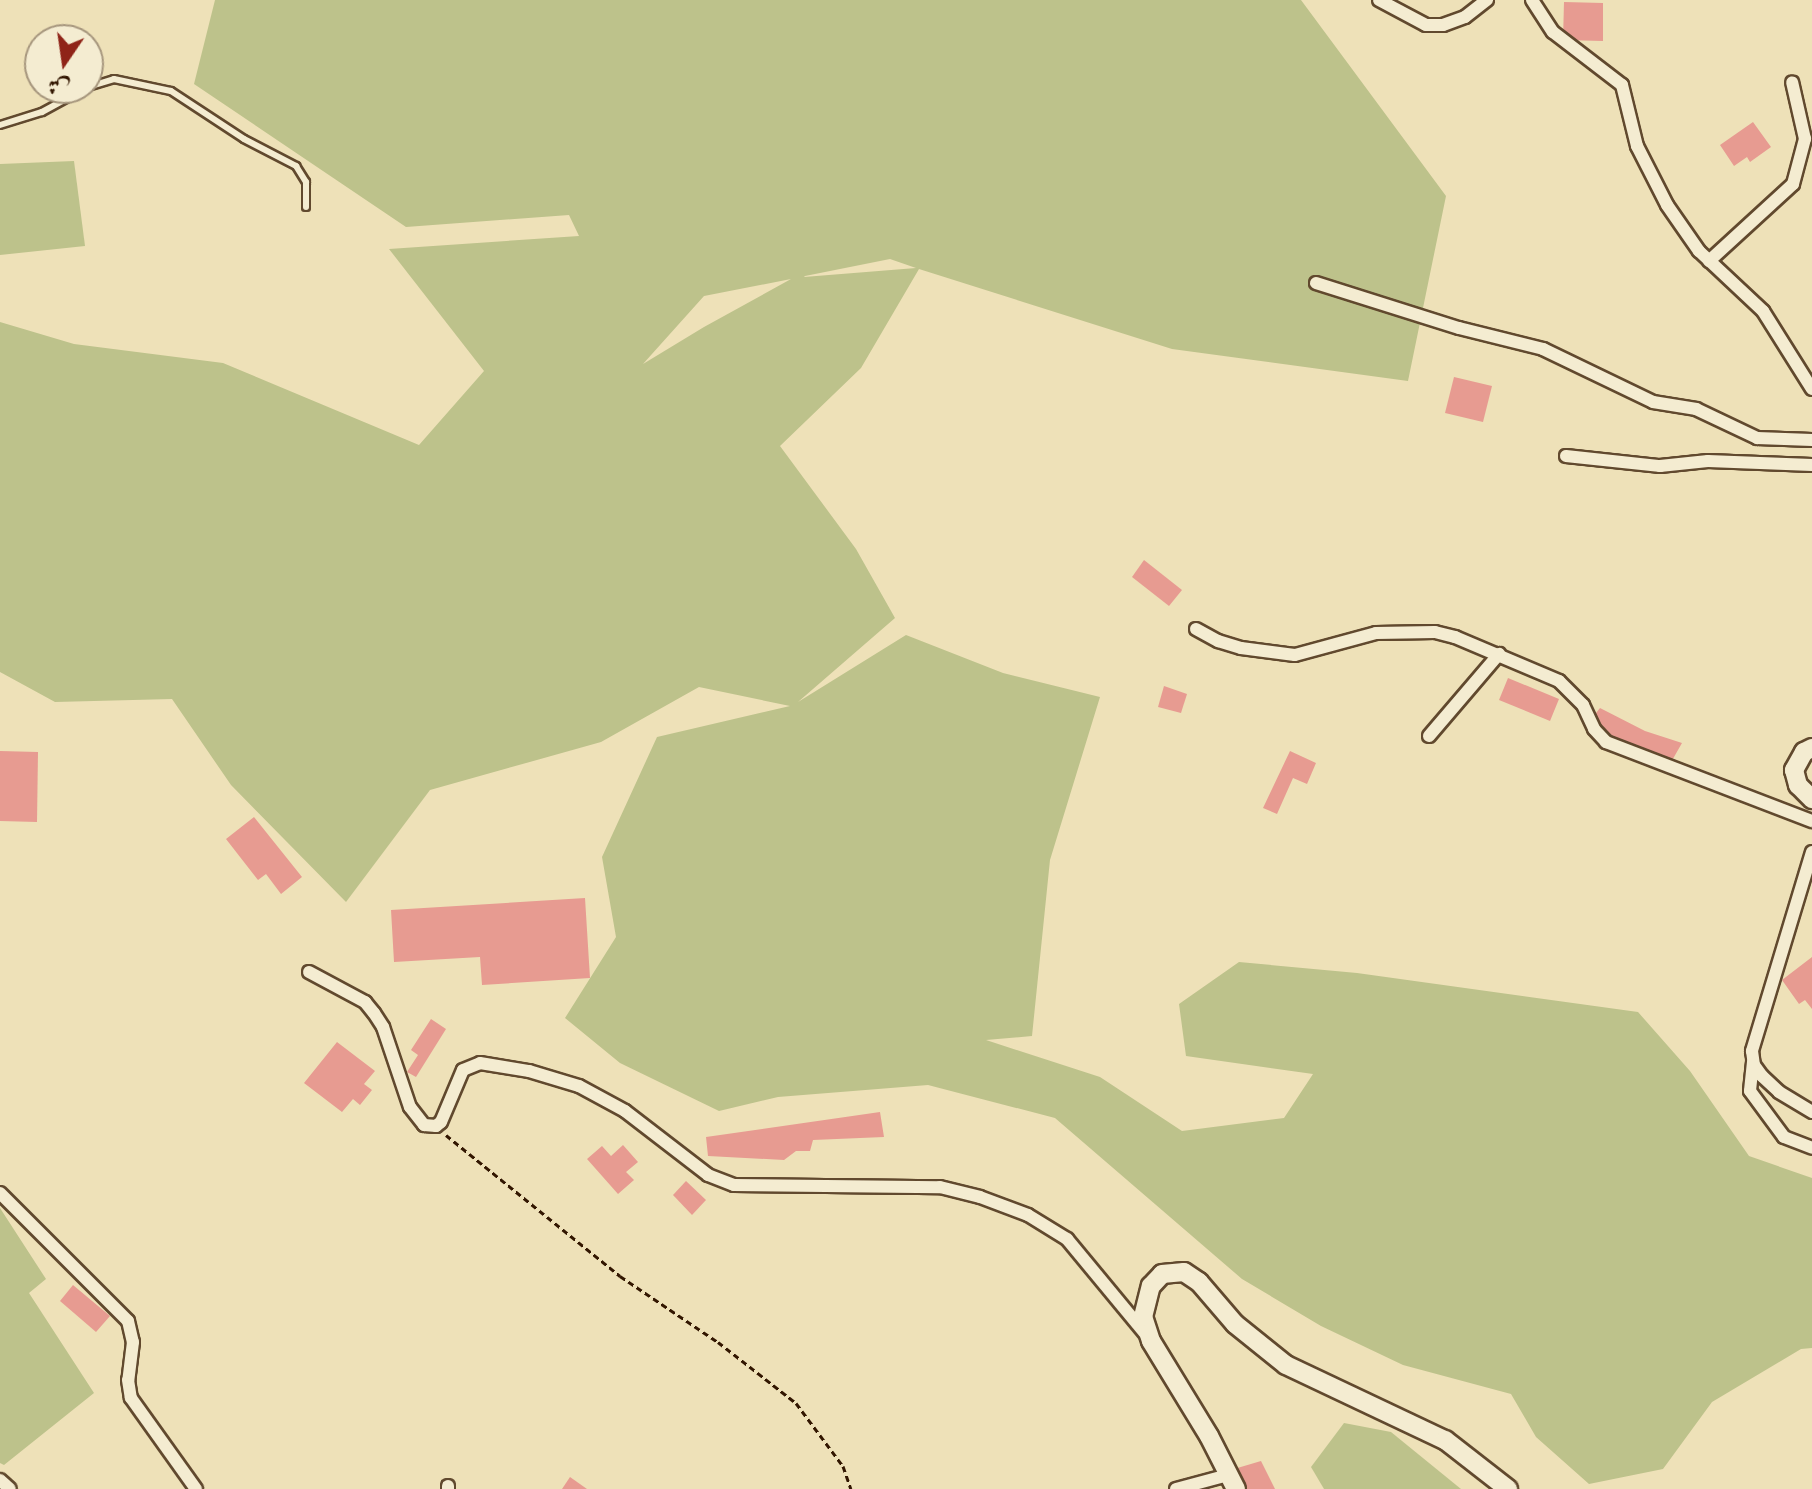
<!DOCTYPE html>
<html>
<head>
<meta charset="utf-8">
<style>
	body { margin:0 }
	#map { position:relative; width:1812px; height:1489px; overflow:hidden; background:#eee1b8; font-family:"Old Standard TT",Amiri,serif }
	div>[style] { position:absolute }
	.green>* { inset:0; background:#bdc28b }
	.building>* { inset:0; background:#e79b91 }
	.path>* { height:3px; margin-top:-1.5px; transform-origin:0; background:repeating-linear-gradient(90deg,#321600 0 6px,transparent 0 10px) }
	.roads { filter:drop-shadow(2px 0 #61492e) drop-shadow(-2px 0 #61492e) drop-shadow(0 2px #61492e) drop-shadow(0 -2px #61492e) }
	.service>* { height:6px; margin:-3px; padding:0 3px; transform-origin:3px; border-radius:3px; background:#f4ecd1 }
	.minor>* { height:12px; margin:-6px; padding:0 6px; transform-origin:6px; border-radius:6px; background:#f4ecd1 }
	.secondary>* { height:18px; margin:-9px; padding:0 9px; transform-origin:9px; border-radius:9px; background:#f4ecd1 }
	span { translate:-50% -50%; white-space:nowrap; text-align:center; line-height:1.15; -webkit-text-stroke:7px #f4ecd1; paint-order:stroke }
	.north { position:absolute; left:24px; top:24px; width:80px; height:80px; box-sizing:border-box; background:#f4ecd1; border:2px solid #a6967d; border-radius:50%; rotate:193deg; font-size:22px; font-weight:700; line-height:32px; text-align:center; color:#321600 }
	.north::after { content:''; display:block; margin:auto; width:28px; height:36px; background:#8f2418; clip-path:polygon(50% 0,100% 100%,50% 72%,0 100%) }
</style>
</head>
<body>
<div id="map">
	<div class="green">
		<div style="clip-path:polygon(evenodd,215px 0,1301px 0,1446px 196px,1408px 381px,1172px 349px,919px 269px,861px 368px,780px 446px,856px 549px,895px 618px,798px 702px,906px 635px,1003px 673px,1100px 697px,1050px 860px,1032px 1036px,986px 1040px,1100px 1077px,1182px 1131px,1284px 1118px,1313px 1074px,1186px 1056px,1179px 1004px,1239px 962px,1357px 973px,1638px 1012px,1690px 1071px,1749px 1156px,1812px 1178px,1812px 1348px,1801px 1349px,1712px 1402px,1663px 1469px,1589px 1484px,1536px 1437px,1511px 1394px,1403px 1365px,1321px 1326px,1242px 1279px,1055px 1118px,928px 1085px,778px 1097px,719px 1111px,620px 1063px,565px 1018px,616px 937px,602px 857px,657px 737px,790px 706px,699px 687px,601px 742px,430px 790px,346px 902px,231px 785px,172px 699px,55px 702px,0 672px,0 322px,74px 344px,223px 363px,419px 445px,484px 371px,389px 249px,579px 236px,569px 215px,406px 227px,194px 84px,215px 0,890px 259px,916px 268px,804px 277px,805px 276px,890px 259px,215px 0,791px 279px,704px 327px,643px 364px,704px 296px,791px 279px)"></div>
		<div style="clip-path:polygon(74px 161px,85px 246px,0 255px,0 164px)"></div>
		<div style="clip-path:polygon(0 1208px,46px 1279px,29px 1293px,94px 1393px,4px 1465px,0 1463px)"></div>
		<div style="clip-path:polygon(1344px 1423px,1391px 1432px,1461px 1489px,1324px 1489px,1311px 1467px)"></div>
	</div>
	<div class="building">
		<div style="clip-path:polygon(1564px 2px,1603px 3px,1603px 41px,1563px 40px)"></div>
		<div style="clip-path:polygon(1753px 122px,1771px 147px,1750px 162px,1747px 157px,1734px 166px,1720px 145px)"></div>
		<div style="clip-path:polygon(1454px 377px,1492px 386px,1483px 422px,1445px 413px)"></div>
		<div style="clip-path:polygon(1144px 560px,1182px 590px,1169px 606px,1132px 577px)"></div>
		<div style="clip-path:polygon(1508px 678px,1559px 699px,1550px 721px,1499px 700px)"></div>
		<div style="clip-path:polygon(1164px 686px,1187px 694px,1181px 713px,1158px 707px)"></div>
		<div style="clip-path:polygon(1600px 708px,1645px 731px,1682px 743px,1670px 764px,1627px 749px,1607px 735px,1592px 718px)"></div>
		<div style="clip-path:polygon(0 751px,38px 752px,37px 822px,0 821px)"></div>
		<div style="clip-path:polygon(1290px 751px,1316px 763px,1307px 784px,1293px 778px,1277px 814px,1263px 808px)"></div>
		<div style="clip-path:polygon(254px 817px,302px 877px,281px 894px,266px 874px,258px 880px,226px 839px)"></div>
		<div style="clip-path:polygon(585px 898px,590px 978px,482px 985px,480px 957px,394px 962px,391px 910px)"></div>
		<div style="clip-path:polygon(1812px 957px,1812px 1009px,1805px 1000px,1799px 1004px,1782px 980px)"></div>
		<div style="clip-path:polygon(431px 1019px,446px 1029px,416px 1077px,407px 1072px,418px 1055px,411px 1050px)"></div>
		<div style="clip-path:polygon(337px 1042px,375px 1071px,364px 1084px,372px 1090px,360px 1105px,353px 1099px,342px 1112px,304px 1083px)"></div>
		<div style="clip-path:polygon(880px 1112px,884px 1137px,813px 1140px,810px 1151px,796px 1151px,784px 1160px,708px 1156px,706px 1137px)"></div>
		<div style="clip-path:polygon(623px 1145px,638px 1162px,626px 1172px,634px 1180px,618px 1194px,587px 1159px,602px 1146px,611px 1156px)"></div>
		<div style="clip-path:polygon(686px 1181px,706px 1200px,692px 1215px,673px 1195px)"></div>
		<div style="clip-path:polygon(73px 1285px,110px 1316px,96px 1332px,60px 1301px)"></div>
		<div style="clip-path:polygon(1261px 1461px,1275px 1489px,1242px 1489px,1234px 1469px)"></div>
		<div style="clip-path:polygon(570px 1477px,587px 1489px,562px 1489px)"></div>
	</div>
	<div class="path">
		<div style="left:446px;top:1135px;width:224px;rotate:39deg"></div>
		<div style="left:620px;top:1276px;width:118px;rotate:34deg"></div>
		<div style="left:718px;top:1342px;width:99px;rotate:38deg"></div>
		<div style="left:796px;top:1403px;width:79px;rotate:53.3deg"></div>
		<div style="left:843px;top:1466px;width:24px;rotate:71deg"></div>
	</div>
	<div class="roads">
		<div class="service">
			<div style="left:88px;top:87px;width:27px;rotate:-17deg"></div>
			<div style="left:114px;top:79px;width:58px;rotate:11.9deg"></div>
			<div style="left:171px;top:91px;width:87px;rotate:33.3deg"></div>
			<div style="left:244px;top:139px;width:59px;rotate:27.4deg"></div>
			<div style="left:296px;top:166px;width:19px;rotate:58deg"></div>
			<div style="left:306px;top:182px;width:25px;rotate:90deg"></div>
			<div style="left:0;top:125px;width:44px;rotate:-17.2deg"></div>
			<div style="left:42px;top:112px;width:50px;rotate:-28.6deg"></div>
		</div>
		<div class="minor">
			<div style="left:1379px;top:0;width:53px;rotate:28deg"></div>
			<div style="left:1426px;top:25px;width:17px"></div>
			<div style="left:1443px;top:25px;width:23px;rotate:-20deg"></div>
			<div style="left:1465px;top:17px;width:28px;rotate:-38deg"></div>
			<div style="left:1532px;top:0;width:38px;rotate:57deg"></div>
			<div style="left:1553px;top:32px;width:87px;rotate:37.5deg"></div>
			<div style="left:1622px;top:85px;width:63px;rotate:76.2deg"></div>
			<div style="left:1637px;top:146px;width:66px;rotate:63deg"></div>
			<div style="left:1667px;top:205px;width:56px;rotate:55.2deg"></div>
			<div style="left:1699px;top:251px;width:88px;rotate:43.2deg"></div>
			<div style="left:1763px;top:311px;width:92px;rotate:57.9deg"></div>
			<div style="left:1709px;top:261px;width:114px;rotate:-42.5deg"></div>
			<div style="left:1793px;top:184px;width:47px;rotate:-75.1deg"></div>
			<div style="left:1805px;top:139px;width:58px;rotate:-102.8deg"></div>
			<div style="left:1316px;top:283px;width:150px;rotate:17.5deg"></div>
			<div style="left:1459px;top:328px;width:87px;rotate:14deg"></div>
			<div style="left:1543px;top:349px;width:122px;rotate:25.7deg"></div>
			<div style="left:1653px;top:402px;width:44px;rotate:9.2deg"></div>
			<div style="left:1696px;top:409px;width:68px;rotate:25.4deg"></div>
			<div style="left:1757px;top:438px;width:55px;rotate:2.1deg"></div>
			<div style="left:1566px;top:456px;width:95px;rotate:6.1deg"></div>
			<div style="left:1660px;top:466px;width:48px;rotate:-5.9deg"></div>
			<div style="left:1708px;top:461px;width:104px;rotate:2.2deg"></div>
			<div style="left:1196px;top:629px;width:25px;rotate:29deg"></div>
			<div style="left:1218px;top:641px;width:24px;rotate:17deg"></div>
			<div style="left:1241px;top:648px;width:54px;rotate:7.4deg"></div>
			<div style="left:1295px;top:655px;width:84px;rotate:-15.2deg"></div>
			<div style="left:1376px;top:633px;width:59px;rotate:-1deg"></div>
			<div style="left:1435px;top:632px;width:21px;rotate:14deg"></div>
			<div style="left:1455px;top:637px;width:113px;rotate:22.9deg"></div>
			<div style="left:1559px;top:681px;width:34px;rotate:45deg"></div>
			<div style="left:1583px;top:705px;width:26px;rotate:65deg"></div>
			<div style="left:1594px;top:729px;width:18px;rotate:47deg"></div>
			<div style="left:1606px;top:742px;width:221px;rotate:21deg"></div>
			<div style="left:1429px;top:736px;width:108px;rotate:-49.5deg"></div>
			<div style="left:1812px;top:852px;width:208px;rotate:106.8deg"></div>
			<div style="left:1752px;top:1051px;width:14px;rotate:82deg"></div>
			<div style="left:1754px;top:1065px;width:14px;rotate:54deg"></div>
			<div style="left:1762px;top:1076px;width:23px;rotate:43deg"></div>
			<div style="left:1779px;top:1092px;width:39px;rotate:31deg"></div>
			<div style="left:309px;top:972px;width:64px;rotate:28.2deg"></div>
			<div style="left:365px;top:1002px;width:14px;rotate:51deg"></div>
			<div style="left:374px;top:1013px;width:17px;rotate:57deg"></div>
			<div style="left:383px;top:1027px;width:84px;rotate:71.4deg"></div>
			<div style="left:410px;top:1107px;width:23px;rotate:52deg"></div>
			<div style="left:424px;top:1125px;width:12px;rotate:5deg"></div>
			<div style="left:436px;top:1126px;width:6px;rotate:-39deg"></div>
			<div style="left:441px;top:1122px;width:56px;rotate:-67.1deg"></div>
			<div style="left:463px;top:1070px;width:18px;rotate:-22deg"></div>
			<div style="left:480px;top:1063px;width:50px;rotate:9.3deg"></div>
			<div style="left:529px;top:1071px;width:52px;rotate:16.7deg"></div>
			<div style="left:579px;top:1086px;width:52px;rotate:28.5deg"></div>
			<div style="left:625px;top:1111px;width:105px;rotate:37.6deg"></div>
			<div style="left:708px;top:1175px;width:28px;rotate:21deg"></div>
			<div style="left:734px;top:1185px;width:206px;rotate:0.6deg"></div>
			<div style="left:940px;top:1187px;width:41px;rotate:14deg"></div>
			<div style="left:980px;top:1197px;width:51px;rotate:20.6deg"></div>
			<div style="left:1028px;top:1215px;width:46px;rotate:31.6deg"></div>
			<div style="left:1067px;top:1239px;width:121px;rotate:50.4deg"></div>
			<div style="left:1753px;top:1062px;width:29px;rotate:96deg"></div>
			<div style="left:1750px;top:1091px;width:57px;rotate:53.5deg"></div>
			<div style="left:1784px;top:1137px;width:30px;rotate:21deg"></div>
			<div style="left:0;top:1193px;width:181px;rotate:45deg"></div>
			<div style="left:128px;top:1321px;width:22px;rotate:77deg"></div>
			<div style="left:133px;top:1342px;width:38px;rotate:97deg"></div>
			<div style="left:128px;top:1380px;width:18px;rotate:81deg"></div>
			<div style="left:131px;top:1398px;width:112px;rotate:54.5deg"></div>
			<div style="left:0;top:1480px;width:13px;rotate:42deg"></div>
			<div style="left:448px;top:1486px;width:3px;rotate:90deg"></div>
			<div style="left:1176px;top:1489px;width:54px;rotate:-15.1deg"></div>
		</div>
		<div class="secondary">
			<div style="left:1812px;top:748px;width:9px;rotate:153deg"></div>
			<div style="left:1804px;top:752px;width:21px;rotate:119deg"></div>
			<div style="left:1794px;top:770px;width:16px;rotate:75deg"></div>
			<div style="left:1798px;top:785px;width:20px;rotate:45deg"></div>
			<div style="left:1236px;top:1489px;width:59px;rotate:-117deg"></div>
			<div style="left:1209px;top:1436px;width:111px;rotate:-121.4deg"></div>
			<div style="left:1151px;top:1341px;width:25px;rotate:-108deg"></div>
			<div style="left:1143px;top:1317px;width:32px;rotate:-76deg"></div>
			<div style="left:1151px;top:1286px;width:16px;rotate:-47deg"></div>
			<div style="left:1162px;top:1274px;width:22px;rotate:-5deg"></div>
			<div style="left:1184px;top:1272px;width:18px;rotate:34deg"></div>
			<div style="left:1199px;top:1282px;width:55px;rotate:49.4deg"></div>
			<div style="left:1235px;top:1324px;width:65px;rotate:38.8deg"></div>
			<div style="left:1286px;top:1365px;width:176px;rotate:25.3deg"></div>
			<div style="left:1445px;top:1440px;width:80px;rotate:37.9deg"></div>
		</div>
	</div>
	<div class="north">ش</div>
</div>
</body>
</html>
